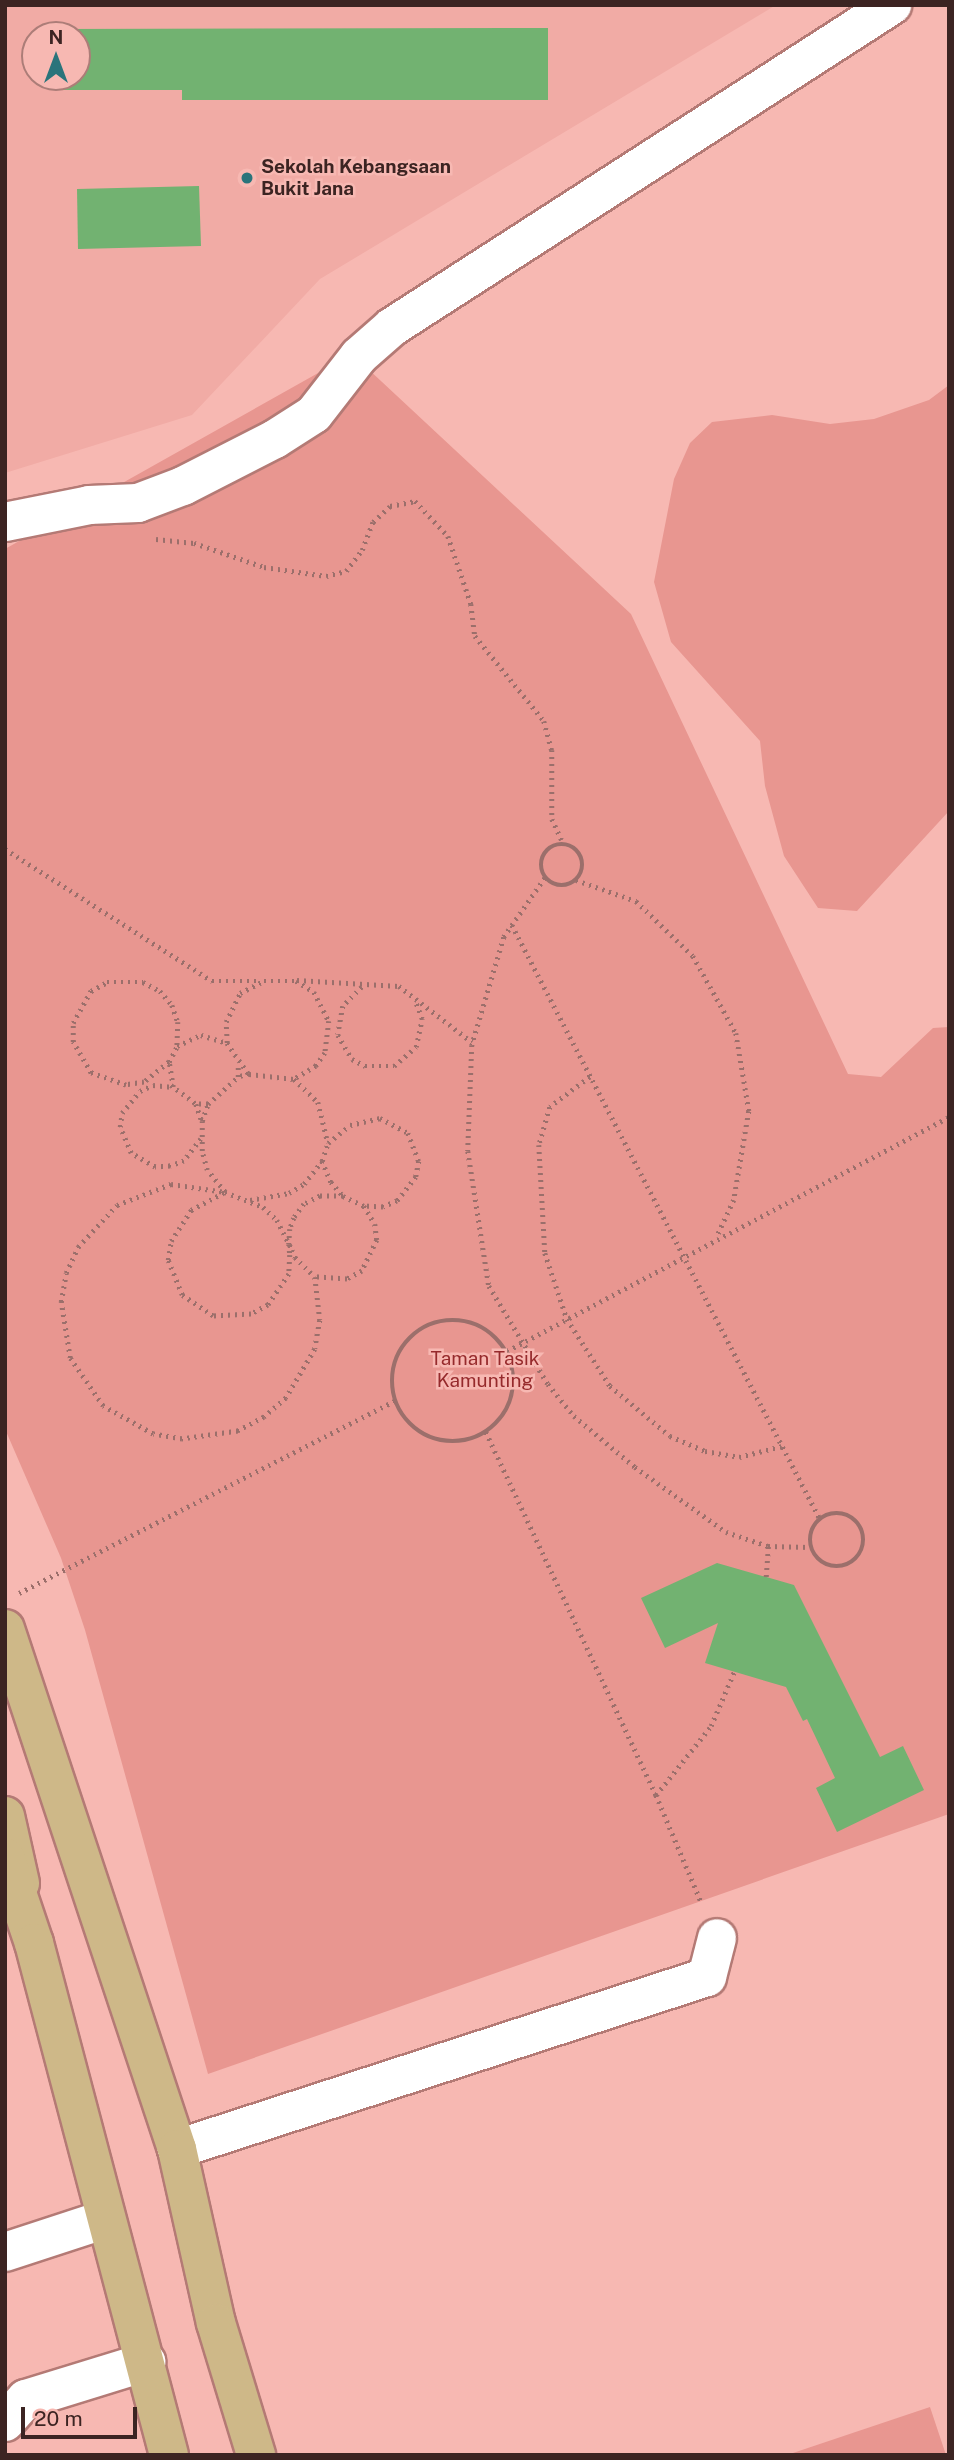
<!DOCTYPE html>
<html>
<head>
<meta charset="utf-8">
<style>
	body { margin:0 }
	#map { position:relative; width:954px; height:2460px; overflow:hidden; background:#f7b8b2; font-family:"Public Sans",sans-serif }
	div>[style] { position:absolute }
	.built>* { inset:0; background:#f1aba5 }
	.green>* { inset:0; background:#e89690 }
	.building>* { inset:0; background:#72b271 }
	.path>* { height:4.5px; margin-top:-2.25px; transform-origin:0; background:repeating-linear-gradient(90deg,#9b6f6b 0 2px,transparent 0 7px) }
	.path>.ring { margin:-2.25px; padding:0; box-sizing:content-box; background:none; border:4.5px solid #9b6f6b; border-radius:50% }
	.roads { filter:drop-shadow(2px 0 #b47a75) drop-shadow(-2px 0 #b47a75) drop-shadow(0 2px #b47a75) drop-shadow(0 -2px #b47a75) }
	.minor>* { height:38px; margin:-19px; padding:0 19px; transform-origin:19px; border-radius:19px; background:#fff }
	.major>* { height:38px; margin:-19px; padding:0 19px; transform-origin:19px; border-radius:19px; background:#ceb888 }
	.dots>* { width:19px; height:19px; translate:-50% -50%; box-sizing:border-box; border:4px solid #f7b8b2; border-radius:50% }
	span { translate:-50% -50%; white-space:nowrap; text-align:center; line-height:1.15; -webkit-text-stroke:5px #f7b8b2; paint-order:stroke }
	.poi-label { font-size:19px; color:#3c2422; font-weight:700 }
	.left { translate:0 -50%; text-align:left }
	.park-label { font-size:19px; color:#962a2c }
	.frame { position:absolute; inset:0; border:7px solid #3c2422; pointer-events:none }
	.north { position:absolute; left:21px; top:21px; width:70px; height:70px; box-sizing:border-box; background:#f7b8b2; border:2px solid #ac7d78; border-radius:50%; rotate:0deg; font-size:19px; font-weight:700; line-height:28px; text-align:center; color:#3c2422 }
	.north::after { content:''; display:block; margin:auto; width:24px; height:32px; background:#2a747b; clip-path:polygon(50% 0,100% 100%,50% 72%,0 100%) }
	.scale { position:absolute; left:21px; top:2407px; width:116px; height:32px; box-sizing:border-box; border:4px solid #3c2422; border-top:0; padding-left:9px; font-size:21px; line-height:24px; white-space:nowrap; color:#3c2422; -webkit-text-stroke:5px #f7b8b2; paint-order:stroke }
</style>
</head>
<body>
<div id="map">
	<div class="built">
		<div style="clip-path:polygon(evenodd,5px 5px,776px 5px,320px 279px,192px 415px,5px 473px,5px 5px,35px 35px,77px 35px,77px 77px,35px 77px,35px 35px)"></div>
	</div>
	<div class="green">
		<div style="clip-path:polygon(352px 354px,631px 614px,848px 1074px,881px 1077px,933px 1028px,949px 1027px,949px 1814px,208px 2074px,85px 1630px,61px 1558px,5px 1429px,5px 549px)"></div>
		<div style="clip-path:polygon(949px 385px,949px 811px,857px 911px,818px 908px,784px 856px,765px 786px,760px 741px,671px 642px,654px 582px,674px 479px,690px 443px,712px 422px,772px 415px,830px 424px,874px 419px,929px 400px)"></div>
		<div style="clip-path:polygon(930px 2407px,946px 2455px,787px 2455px)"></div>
	</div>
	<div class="building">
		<div style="clip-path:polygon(548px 28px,548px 100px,182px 100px,182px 90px,58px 90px,58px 77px,77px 77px,77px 35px,58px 35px,58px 29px)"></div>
		<div style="clip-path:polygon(199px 186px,201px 246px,78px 249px,77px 189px)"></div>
		<div style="clip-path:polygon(717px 1563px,794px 1585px,880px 1757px,903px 1746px,924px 1790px,837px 1832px,816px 1788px,835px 1778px,807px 1719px,803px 1721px,786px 1687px,705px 1663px,718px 1623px,665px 1648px,641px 1598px)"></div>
	</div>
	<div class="path">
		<div style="left:156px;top:539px;width:38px;rotate:6deg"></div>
		<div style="left:194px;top:543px;width:74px;rotate:18.9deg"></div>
		<div style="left:264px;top:567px;width:63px;rotate:8.3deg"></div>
		<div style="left:326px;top:576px;width:21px;rotate:-14deg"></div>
		<div style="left:346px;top:571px;width:26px;rotate:-53deg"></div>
		<div style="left:362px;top:550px;width:30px;rotate:-69deg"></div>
		<div style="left:373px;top:522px;width:23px;rotate:-43deg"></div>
		<div style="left:390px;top:506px;width:25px;rotate:-11deg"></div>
		<div style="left:415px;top:501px;width:48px;rotate:46.7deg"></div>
		<div style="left:448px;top:536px;width:72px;rotate:71.3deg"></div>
		<div style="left:471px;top:604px;width:32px;rotate:83deg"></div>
		<div style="left:475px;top:636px;width:109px;rotate:50.9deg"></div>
		<div style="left:544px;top:721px;width:30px;rotate:75deg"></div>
		<div style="left:552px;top:750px;width:69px;rotate:90deg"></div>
		<div style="left:552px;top:819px;width:23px;rotate:65deg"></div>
		<div class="ring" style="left:541px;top:844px;width:37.5px;height:37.5px"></div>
		<div style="left:5px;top:849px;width:246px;rotate:32.5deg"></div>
		<div style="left:212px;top:981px;width:45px"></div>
		<div style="left:545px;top:878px;width:72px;rotate:124.8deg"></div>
		<div style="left:504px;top:937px;width:113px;rotate:106.5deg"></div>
		<div style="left:472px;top:1045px;width:106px;rotate:92.2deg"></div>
		<div style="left:468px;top:1151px;width:137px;rotate:81.2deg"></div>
		<div style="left:489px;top:1286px;width:114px;rotate:59deg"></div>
		<div style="left:548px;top:1384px;width:41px;rotate:50.9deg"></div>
		<div style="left:574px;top:1416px;width:80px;rotate:39.9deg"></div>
		<div style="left:635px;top:1467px;width:112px;rotate:35.5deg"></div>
		<div style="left:726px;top:1532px;width:44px;rotate:18.4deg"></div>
		<div style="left:768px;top:1546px;width:42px;rotate:1.4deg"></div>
		<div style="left:576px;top:880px;width:64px;rotate:19.3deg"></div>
		<div style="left:636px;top:901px;width:79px;rotate:44deg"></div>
		<div style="left:693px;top:956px;width:88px;rotate:60.8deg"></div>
		<div style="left:736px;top:1033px;width:79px;rotate:80.5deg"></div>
		<div style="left:749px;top:1111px;width:90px;rotate:99.6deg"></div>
		<div style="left:734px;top:1200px;width:40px;rotate:115deg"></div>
		<div style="left:512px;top:925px;width:669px;rotate:62.59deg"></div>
		<div style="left:297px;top:980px;width:102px;rotate:3.4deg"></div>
		<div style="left:399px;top:986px;width:92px;rotate:37.5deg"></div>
		<div style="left:362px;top:987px;width:27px;rotate:135deg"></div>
		<div style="left:343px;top:1006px;width:29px;rotate:100deg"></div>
		<div style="left:338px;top:1035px;width:28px;rotate:60deg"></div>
		<div style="left:352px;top:1059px;width:15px;rotate:28deg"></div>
		<div style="left:365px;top:1066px;width:29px"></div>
		<div style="left:394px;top:1066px;width:29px;rotate:-41deg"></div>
		<div style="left:416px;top:1047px;width:29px;rotate:-78deg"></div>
		<div style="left:422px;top:1019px;width:19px;rotate:-111deg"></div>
		<div style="left:227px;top:1043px;width:38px;rotate:55deg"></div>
		<div style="left:249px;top:1074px;width:11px;rotate:165deg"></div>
		<div style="left:238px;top:1077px;width:13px;rotate:-90deg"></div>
		<div style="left:169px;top:1062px;width:18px;rotate:-63deg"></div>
		<div style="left:249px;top:1074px;width:45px;rotate:6.3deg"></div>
		<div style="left:590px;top:1077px;width:50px;rotate:143.1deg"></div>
		<div style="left:550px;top:1107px;width:40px;rotate:106deg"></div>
		<div style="left:539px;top:1145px;width:108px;rotate:86.8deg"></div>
		<div style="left:545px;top:1253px;width:70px;rotate:71.6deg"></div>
		<div style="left:567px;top:1319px;width:80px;rotate:57.3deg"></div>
		<div style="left:610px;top:1386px;width:78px;rotate:39.8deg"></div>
		<div style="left:670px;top:1436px;width:38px;rotate:23deg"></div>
		<div style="left:705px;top:1451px;width:35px;rotate:10deg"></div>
		<div style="left:739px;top:1457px;width:44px;rotate:-14.3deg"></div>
		<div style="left:171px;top:1085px;width:31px;rotate:37deg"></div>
		<div style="left:208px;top:1104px;width:40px;rotate:-42deg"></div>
		<div style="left:201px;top:1139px;width:28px;rotate:128deg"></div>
		<div style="left:184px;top:1161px;width:15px;rotate:160deg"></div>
		<div style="left:170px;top:1166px;width:15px;rotate:176deg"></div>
		<div style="left:155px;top:1167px;width:28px;rotate:-150deg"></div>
		<div style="left:131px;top:1153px;width:28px;rotate:-113deg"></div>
		<div style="left:120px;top:1127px;width:14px;rotate:-82deg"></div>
		<div style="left:122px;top:1113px;width:28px;rotate:-51deg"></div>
		<div style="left:140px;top:1091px;width:14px;rotate:-25deg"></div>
		<div style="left:153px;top:1085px;width:20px;rotate:6deg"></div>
		<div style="left:173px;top:1087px;width:25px;rotate:-99deg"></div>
		<div style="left:169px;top:1062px;width:32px;rotate:141deg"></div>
		<div style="left:144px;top:1082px;width:18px;rotate:171deg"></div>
		<div style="left:126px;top:1085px;width:37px;rotate:-161deg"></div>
		<div style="left:91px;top:1073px;width:36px;rotate:-120deg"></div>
		<div style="left:73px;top:1042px;width:19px;rotate:-90deg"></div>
		<div style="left:73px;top:1023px;width:37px;rotate:-61deg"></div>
		<div style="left:91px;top:991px;width:18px;rotate:-29deg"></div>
		<div style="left:107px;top:982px;width:36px"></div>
		<div style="left:143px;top:982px;width:19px;rotate:28deg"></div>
		<div style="left:160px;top:991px;width:18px;rotate:49deg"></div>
		<div style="left:172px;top:1005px;width:18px;rotate:71deg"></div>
		<div style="left:178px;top:1022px;width:24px;rotate:92deg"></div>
		<div style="left:177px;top:1046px;width:26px;rotate:-25deg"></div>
		<div style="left:201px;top:1035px;width:27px;rotate:17deg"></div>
		<div style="left:227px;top:1043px;width:21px;rotate:-93deg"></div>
		<div style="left:226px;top:1022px;width:32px;rotate:-64deg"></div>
		<div style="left:240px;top:993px;width:27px;rotate:-27deg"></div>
		<div style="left:264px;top:981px;width:32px"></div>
		<div style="left:296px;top:981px;width:21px;rotate:31deg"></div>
		<div style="left:314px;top:992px;width:33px;rotate:63deg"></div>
		<div style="left:329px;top:1021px;width:32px;rotate:97deg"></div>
		<div style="left:325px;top:1053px;width:16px;rotate:125deg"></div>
		<div style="left:316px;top:1066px;width:26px;rotate:149deg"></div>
		<div style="left:294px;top:1079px;width:33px;rotate:44deg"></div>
		<div style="left:318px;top:1102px;width:42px;rotate:76.3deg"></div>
		<div style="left:328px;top:1143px;width:28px;rotate:-39deg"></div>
		<div style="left:350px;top:1125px;width:31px;rotate:-13deg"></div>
		<div style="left:380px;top:1118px;width:32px;rotate:28deg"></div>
		<div style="left:408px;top:1133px;width:30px;rotate:69deg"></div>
		<div style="left:419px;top:1161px;width:16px;rotate:101deg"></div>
		<div style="left:416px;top:1177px;width:31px;rotate:128deg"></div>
		<div style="left:397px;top:1201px;width:15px;rotate:157deg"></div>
		<div style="left:383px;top:1207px;width:19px;rotate:-177deg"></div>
		<div style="left:364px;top:1206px;width:21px;rotate:59deg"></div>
		<div style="left:375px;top:1224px;width:16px;rotate:83deg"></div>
		<div style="left:377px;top:1240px;width:34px;rotate:116deg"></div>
		<div style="left:362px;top:1271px;width:17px;rotate:152deg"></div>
		<div style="left:347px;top:1279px;width:32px;rotate:-176deg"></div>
		<div style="left:315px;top:1277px;width:43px;rotate:83.4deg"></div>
		<div style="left:320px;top:1320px;width:29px;rotate:100deg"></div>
		<div style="left:315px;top:1349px;width:57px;rotate:120.6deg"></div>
		<div style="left:286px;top:1398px;width:29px;rotate:139deg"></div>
		<div style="left:264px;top:1417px;width:30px;rotate:152deg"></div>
		<div style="left:238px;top:1431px;width:57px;rotate:171.9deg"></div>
		<div style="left:182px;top:1439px;width:29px;rotate:-170deg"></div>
		<div style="left:153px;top:1434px;width:57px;rotate:-150.8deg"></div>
		<div style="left:103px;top:1406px;width:58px;rotate:-124.5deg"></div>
		<div style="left:70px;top:1358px;width:57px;rotate:-99.1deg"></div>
		<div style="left:61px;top:1302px;width:29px;rotate:-80deg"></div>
		<div style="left:66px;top:1273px;width:29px;rotate:-65deg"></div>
		<div style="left:78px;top:1247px;width:57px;rotate:-47.1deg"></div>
		<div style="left:117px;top:1205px;width:58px;rotate:-21.3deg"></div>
		<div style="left:171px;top:1184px;width:55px;rotate:8.4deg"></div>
		<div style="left:225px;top:1192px;width:28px;rotate:-129deg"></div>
		<div style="left:207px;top:1170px;width:20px;rotate:-105deg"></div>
		<div style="left:202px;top:1151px;width:30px;rotate:-90deg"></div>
		<div style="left:202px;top:1121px;width:18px;rotate:-71deg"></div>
		<div style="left:208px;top:1104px;width:12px;rotate:180deg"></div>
		<div style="left:196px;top:1104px;width:18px;rotate:71deg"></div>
		<div style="left:322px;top:1161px;width:20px;rotate:-72deg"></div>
		<div style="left:343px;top:1196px;width:23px;rotate:25deg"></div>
		<div style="left:250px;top:1200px;width:40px;rotate:-10deg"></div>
		<div style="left:289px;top:1193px;width:17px;rotate:-31deg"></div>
		<div style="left:304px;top:1184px;width:29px;rotate:-52deg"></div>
		<div style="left:322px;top:1161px;width:23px;rotate:67deg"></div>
		<div style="left:331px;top:1182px;width:18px;rotate:49deg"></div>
		<div style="left:343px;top:1196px;width:23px;rotate:180deg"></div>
		<div style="left:320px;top:1196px;width:18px;rotate:153deg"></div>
		<div style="left:304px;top:1204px;width:17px;rotate:126deg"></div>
		<div style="left:294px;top:1218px;width:12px;rotate:110deg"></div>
		<div style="left:290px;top:1229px;width:15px;rotate:94deg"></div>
		<div style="left:289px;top:1244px;width:11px;rotate:85deg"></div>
		<div style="left:290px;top:1255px;width:19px;rotate:93deg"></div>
		<div style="left:289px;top:1274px;width:37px;rotate:124deg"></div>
		<div style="left:268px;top:1305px;width:19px;rotate:152deg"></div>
		<div style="left:251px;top:1314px;width:38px;rotate:177deg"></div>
		<div style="left:213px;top:1316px;width:37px;rotate:-146deg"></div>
		<div style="left:182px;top:1295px;width:38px;rotate:-112deg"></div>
		<div style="left:168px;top:1260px;width:19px;rotate:-81deg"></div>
		<div style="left:171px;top:1241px;width:37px;rotate:-57deg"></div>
		<div style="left:191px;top:1210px;width:38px;rotate:-28deg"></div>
		<div style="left:225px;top:1192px;width:41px;rotate:21.5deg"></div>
		<div style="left:263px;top:1207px;width:19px;rotate:43deg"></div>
		<div style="left:277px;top:1220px;width:34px;rotate:63deg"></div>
		<div style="left:292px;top:1250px;width:8px;rotate:67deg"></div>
		<div style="left:295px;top:1257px;width:28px;rotate:45deg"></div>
		<div class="ring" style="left:392px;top:1320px;width:117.5px;height:117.5px"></div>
		<div style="left:507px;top:1351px;width:500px;rotate:-27.9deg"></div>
		<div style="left:486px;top:1432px;width:401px;rotate:64.9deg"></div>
		<div style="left:656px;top:1795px;width:88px;rotate:-51.4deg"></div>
		<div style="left:711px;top:1726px;width:59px;rotate:-66.9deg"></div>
		<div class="ring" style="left:810px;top:1513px;width:49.5px;height:49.5px"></div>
		<div style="left:766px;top:1577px;width:31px;rotate:-86deg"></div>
		<div style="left:19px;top:1593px;width:422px;rotate:-27.1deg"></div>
		<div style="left:656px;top:1795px;width:118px;rotate:67.1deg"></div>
	</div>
	<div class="roads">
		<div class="minor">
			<div style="left:5px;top:522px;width:86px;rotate:-11.4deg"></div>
			<div style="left:89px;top:505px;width:49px;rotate:-2.3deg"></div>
			<div style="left:138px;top:503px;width:48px;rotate:-20.7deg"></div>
			<div style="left:183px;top:486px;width:103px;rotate:-27.1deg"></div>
			<div style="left:275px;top:439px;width:46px;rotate:-32.7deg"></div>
			<div style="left:314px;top:414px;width:73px;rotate:-52.2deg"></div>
			<div style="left:359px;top:356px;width:44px;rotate:-41.3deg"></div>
			<div style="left:392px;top:327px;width:595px;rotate:-32.78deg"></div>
			<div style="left:177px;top:2149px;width:557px;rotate:-17.98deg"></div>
			<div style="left:707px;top:1977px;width:40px;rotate:-75.6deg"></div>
			<div style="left:5px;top:2252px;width:106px;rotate:-18.1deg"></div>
			<div style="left:5px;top:2422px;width:31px;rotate:-48deg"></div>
			<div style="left:26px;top:2399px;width:126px;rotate:-17.1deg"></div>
		</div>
		<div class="major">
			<div style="left:5px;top:1629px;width:548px;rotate:71.7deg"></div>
			<div style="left:177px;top:2149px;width:178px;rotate:77.4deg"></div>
			<div style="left:216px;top:2323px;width:138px;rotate:73.1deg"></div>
			<div style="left:5px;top:1816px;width:69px;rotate:77.4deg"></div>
			<div style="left:5px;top:1857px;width:91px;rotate:71.4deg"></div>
			<div style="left:34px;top:1943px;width:529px;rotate:75.23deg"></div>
		</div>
	</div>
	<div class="dots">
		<div style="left:247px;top:178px;background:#2a747b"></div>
	</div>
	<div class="poi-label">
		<span class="left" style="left:261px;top:178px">Sekolah Kebangsaan<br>Bukit Jana</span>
	</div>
	<div class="park-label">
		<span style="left:485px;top:1370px">Taman Tasik<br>Kamunting</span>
	</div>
	<div class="frame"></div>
	<div class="north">N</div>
	<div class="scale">20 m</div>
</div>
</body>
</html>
